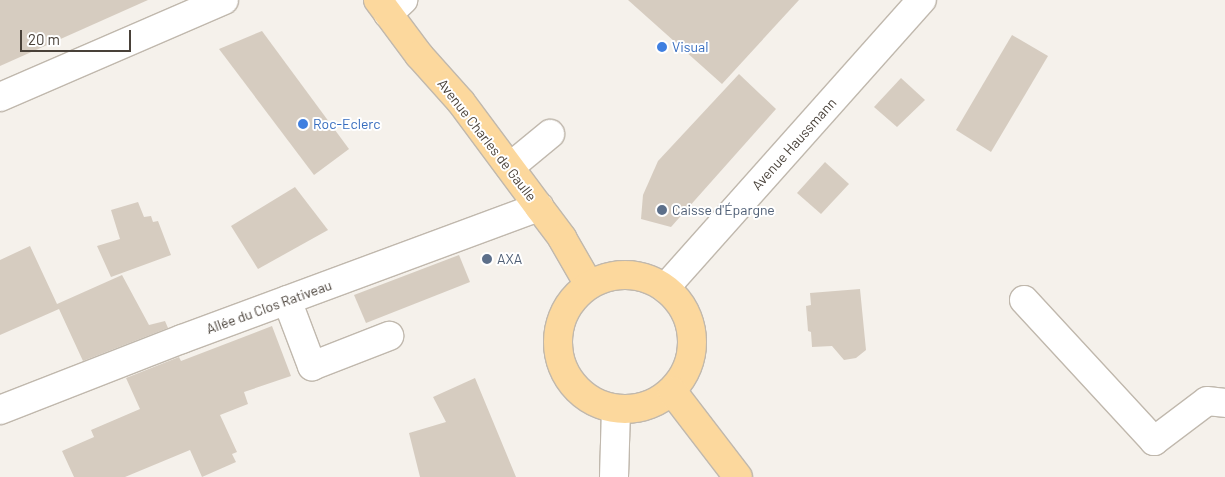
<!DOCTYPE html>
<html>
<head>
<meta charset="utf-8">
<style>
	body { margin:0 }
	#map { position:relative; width:1225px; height:477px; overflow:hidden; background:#f5f1eb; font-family:Barlow,sans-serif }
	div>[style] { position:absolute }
	.building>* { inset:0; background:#d6ccc0 }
	.roads { filter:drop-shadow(1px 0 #c0b8ad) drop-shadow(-1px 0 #c0b8ad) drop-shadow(0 1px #c0b8ad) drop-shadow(0 -1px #c0b8ad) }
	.minor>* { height:28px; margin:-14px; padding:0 14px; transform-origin:14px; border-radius:14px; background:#fff }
	.major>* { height:28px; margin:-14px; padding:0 14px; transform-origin:14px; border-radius:14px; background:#fcd89d }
	.major>.ring { margin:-14px; padding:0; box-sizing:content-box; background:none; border:28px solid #fcd89d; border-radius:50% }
	.dots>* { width:14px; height:14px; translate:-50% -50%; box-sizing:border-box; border:2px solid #fff; border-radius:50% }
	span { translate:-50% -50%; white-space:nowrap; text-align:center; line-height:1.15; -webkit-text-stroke:4px #fff; paint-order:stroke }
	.shop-label { font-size:14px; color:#366cbe }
	.left { translate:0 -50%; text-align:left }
	.street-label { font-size:14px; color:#494139 }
	.service-label { font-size:14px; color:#4e5e75 }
	.scale { position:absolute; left:20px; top:30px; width:111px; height:22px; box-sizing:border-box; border:2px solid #494139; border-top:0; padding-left:6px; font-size:15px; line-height:18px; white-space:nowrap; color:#494139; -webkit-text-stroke:4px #fff; paint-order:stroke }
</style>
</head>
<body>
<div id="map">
	<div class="building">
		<div style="clip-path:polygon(0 0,148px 0,0 66px)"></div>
		<div style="clip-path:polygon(628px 0,799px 0,722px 84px)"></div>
		<div style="clip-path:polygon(262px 31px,349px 149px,314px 175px,219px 49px)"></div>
		<div style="clip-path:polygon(1012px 35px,1048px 56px,991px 152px,956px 130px)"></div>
		<div style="clip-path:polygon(739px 74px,776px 109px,671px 227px,641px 219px,643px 195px,658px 161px)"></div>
		<div style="clip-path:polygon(901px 78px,925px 100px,897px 127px,874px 107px)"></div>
		<div style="clip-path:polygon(825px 162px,849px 184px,821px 214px,797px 193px)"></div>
		<div style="clip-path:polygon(295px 187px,328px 230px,258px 269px,231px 226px)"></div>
		<div style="clip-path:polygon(138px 202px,144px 217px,151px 216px,153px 222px,158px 221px,171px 255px,111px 277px,97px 246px,120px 239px,111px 210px)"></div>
		<div style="clip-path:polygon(30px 246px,57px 304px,122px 275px,149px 325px,165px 321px,168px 328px,83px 361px,59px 309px,0 335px,0 260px)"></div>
		<div style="clip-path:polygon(459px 255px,470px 282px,366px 323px,354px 295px)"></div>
		<div style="clip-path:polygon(860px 289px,866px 350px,856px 358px,844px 360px,832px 346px,812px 347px,811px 332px,808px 331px,806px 306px,811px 305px,810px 293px)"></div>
		<div style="clip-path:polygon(272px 326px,291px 376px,244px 392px,248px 404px,220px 415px,237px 452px,232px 454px,236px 462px,202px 477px,190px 450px,125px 477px,74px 477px,62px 451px,94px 437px,91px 430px,140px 409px,126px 378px,179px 357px,181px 361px)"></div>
		<div style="clip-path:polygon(475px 378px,516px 477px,420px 477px,409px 433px,446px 422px,433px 397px)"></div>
	</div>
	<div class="roads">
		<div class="minor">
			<div style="left:388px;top:14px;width:21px;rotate:-43deg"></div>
			<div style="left:0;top:97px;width:244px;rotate:-23.4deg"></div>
			<div style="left:510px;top:167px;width:52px;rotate:-39.5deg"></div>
			<div style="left:665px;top:288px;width:386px;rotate:-48.3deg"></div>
			<div style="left:287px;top:300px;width:71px;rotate:69.3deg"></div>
			<div style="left:312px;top:366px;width:83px;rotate:-21.3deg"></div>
			<div style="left:1024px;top:300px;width:192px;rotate:47.3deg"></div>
			<div style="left:1154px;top:441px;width:66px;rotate:-37deg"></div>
			<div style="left:1207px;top:401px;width:18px;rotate:6deg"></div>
			<div style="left:0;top:410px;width:195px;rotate:-21.3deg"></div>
			<div style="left:182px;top:339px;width:381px;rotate:-20.3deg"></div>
			<div style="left:614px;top:477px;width:68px;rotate:-88.3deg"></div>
		</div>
		<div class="major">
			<div style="left:378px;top:0;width:69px;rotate:53.3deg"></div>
			<div style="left:419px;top:55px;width:63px;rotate:48.2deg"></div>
			<div style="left:461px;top:102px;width:131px;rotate:53.4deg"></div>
			<div style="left:539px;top:207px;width:39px;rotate:53deg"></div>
			<div style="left:562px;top:238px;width:54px;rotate:60.1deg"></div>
			<div class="ring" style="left:558px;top:275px;width:106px;height:106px"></div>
			<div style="left:672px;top:391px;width:108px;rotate:52.5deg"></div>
		</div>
	</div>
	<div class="dots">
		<div style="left:662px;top:47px;background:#3f7fe0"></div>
		<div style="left:303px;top:124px;background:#3f7fe0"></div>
		<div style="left:662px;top:210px;background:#5c6f8a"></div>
		<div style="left:487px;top:259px;background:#5c6f8a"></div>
	</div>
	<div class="shop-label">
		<span class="left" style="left:672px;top:47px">Visual</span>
		<span class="left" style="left:313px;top:124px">Roc-Eclerc</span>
	</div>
	<div class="street-label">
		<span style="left:487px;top:140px;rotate:52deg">Avenue Charles de Gaulle</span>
		<span style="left:794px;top:144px;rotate:-48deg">Avenue Haussmann</span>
		<span style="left:269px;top:307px;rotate:-20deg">Allée du Clos Rativeau</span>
	</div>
	<div class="service-label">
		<span class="left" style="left:672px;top:210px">Caisse d'Épargne</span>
		<span class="left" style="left:497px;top:259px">AXA</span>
	</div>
	<div class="scale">20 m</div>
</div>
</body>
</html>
